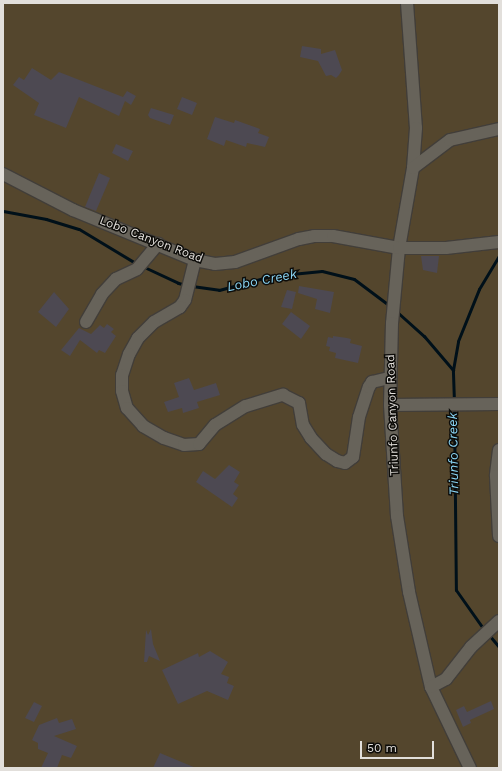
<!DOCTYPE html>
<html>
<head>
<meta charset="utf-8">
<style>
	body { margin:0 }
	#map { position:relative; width:502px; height:771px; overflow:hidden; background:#26221b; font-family:"Work Sans",sans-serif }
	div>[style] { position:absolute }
	.green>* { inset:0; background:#54462d }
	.stream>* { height:3px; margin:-1.5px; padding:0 1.5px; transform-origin:1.5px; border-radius:1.5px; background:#001019 }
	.building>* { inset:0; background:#4d4952 }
	.roads { filter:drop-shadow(1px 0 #423e39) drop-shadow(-1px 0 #423e39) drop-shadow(0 1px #423e39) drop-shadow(0 -1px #423e39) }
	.minor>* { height:12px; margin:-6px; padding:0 6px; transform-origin:6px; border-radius:6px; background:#67635a }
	span { translate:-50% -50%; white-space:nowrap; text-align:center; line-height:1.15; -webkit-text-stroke:3px #0d0c09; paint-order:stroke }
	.street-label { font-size:12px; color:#e2dfdb }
	.water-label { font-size:13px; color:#8ad6f6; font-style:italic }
	.frame { position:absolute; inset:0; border:4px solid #e2dfdb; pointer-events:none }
	.scale { position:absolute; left:360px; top:741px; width:74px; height:18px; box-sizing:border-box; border:2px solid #e2dfdb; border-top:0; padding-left:5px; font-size:12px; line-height:14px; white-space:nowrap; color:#e2dfdb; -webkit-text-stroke:3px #0d0c09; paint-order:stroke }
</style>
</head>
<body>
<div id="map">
	<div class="green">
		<div style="clip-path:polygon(3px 3px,499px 3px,499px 768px,3px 768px)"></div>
	</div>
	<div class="stream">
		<div style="left:3px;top:211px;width:44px;rotate:10.5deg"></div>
		<div style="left:46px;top:219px;width:34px;rotate:17deg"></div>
		<div style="left:79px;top:229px;width:68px;rotate:31.1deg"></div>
		<div style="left:142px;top:266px;width:40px;rotate:25deg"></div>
		<div style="left:178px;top:283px;width:9px;rotate:13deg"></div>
		<div style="left:192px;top:286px;width:27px;rotate:8deg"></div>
		<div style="left:219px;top:290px;width:54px;rotate:-15.1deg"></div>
		<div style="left:271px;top:276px;width:51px;rotate:-5.6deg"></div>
		<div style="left:322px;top:271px;width:33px;rotate:14deg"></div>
		<div style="left:354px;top:279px;width:45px;rotate:36.9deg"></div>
		<div style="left:396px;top:311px;width:38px;rotate:42deg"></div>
		<div style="left:424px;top:336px;width:45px;rotate:49.5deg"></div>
		<div style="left:454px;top:402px;width:32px;rotate:-92deg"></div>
		<div style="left:453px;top:370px;width:29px;rotate:-80deg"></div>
		<div style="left:458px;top:341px;width:56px;rotate:-68deg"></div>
		<div style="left:479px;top:289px;width:39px;rotate:-59deg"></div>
		<div style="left:454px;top:408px;width:182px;rotate:89.4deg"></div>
		<div style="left:456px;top:590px;width:50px;rotate:54.7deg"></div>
		<div style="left:489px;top:635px;width:16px;rotate:50deg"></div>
	</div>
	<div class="building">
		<div style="clip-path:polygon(302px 46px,321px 49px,321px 54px,335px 50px,342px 70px,339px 75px,336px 78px,331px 75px,326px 76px,318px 61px,300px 57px)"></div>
		<div style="clip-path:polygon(32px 68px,51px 80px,59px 72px,123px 97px,127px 91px,136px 96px,131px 105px,125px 101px,119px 116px,79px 97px,66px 128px,34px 115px,39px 103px,13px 85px,19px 77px,24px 80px)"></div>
		<div style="clip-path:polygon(182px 97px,197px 103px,192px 115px,177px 109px)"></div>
		<div style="clip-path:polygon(151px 108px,174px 115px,170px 125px,150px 118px,148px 115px)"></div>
		<div style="clip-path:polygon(215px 117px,234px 123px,235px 120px,260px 129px,258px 133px,269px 137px,265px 147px,247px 143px,246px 147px,226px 140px,224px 146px,207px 139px)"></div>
		<div style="clip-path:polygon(116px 144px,133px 151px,128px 161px,112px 153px)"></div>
		<div style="clip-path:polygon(99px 173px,110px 178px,96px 211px,85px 207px)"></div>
		<div style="clip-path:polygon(421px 256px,439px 256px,437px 273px,423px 270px)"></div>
		<div style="clip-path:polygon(299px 286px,334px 292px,330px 313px,315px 309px,317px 299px,298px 293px)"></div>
		<div style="clip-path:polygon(287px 290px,296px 292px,292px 309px,281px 307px)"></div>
		<div style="clip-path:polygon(54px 292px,69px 309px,56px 327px,38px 312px)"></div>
		<div style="clip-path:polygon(291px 312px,310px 326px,301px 339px,282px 324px)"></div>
		<div style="clip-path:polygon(107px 324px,114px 329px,111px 332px,116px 336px,105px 353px,99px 350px,97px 353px,80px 340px,70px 356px,61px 350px,79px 328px,91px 334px,100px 325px,104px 328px)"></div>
		<div style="clip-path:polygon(333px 336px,347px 338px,351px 339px,350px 343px,362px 346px,358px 363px,335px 358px,336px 353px,329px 351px,330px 347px,326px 346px,328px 337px,333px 338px)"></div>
		<div style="clip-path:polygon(189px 378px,194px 390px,216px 383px,220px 395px,197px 402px,199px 408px,183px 413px,182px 408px,168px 412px,164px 402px,179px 397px,174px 383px)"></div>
		<div style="clip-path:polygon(229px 465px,240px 472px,234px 482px,239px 485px,233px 494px,238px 498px,232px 507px,196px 482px,203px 471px,215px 479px)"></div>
		<div style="clip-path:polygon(151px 629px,153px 644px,160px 661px,149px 656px,147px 662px,144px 662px,146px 630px,148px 635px)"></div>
		<div style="clip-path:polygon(210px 651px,228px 662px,221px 674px,229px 677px,227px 683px,234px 686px,228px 700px,207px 691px,178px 704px,162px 670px,198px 653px,199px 657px)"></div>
		<div style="clip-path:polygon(491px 701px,494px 709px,470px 720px,471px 723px,463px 727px,456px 710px,464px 706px,467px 712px)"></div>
		<div style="clip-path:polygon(34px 702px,42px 706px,34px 722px,25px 718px)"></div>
		<div style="clip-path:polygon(57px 718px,59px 723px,72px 719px,76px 729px,54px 736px,77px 746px,71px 758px,62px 755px,57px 768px,41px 768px,48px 753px,38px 749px,38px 743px,32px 740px,39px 725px)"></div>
		<div style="clip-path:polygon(160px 753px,196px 768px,153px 768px)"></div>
	</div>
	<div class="roads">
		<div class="minor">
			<div style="left:407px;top:3px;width:125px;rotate:85.9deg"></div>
			<div style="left:416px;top:128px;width:40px;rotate:94.3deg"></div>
			<div style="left:413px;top:168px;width:81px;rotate:99.9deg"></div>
			<div style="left:399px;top:248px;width:75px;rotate:95.3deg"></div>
			<div style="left:392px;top:323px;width:82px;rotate:91.4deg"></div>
			<div style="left:390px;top:405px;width:111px;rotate:86.4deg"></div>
			<div style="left:397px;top:516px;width:77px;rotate:81deg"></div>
			<div style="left:409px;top:592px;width:98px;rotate:77deg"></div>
			<div style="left:431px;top:687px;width:90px;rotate:64.3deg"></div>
			<div style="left:413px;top:168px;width:46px;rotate:-37.1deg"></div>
			<div style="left:450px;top:140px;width:50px;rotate:-12.7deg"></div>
			<div style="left:3px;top:174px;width:79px;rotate:27.2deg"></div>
			<div style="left:73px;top:210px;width:132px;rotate:22.3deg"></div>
			<div style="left:195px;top:260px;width:20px;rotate:11deg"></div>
			<div style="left:215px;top:264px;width:20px;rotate:-6deg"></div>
			<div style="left:235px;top:262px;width:68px;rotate:-19.8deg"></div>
			<div style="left:299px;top:239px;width:15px;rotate:-11deg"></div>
			<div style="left:314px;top:236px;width:19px"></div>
			<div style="left:333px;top:236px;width:67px;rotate:10.3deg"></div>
			<div style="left:399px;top:248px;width:47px"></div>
			<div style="left:446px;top:248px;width:53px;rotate:-6.5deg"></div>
			<div style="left:195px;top:260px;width:41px;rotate:104deg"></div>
			<div style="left:185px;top:300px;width:9px;rotate:126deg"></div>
			<div style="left:180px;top:307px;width:30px;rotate:150deg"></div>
			<div style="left:154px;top:322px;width:23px;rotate:135deg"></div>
			<div style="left:138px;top:338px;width:18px;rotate:119deg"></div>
			<div style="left:129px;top:354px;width:22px;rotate:108deg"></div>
			<div style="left:122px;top:375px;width:16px;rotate:90deg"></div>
			<div style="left:122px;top:391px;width:18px;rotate:74deg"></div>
			<div style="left:127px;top:408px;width:24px;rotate:48deg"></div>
			<div style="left:143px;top:426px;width:24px;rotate:30deg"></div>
			<div style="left:164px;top:438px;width:21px;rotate:19deg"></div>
			<div style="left:184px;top:445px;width:15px;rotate:-4deg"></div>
			<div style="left:199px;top:444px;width:25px;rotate:-50deg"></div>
			<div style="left:215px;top:425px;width:36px;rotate:-32deg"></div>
			<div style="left:246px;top:406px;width:39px;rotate:-17deg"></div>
			<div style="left:283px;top:395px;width:18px;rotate:27deg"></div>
			<div style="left:299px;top:403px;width:22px;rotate:80deg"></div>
			<div style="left:303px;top:425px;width:15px;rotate:58deg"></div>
			<div style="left:311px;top:438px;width:22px;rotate:47deg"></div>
			<div style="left:326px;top:454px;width:13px;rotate:32deg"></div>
			<div style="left:337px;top:461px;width:8px;rotate:14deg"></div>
			<div style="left:345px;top:463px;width:10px;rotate:-37deg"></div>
			<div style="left:353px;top:457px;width:40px;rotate:-81.5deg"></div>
			<div style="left:359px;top:417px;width:32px;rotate:-72deg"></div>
			<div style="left:369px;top:387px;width:6px;rotate:-59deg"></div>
			<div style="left:372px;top:382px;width:17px;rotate:-13deg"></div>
			<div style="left:86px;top:322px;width:32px;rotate:-60deg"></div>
			<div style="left:102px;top:294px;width:21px;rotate:-47deg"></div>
			<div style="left:116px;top:279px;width:23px;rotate:-25deg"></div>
			<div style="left:137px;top:269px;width:33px;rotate:-50deg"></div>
			<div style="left:390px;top:405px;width:109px;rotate:-0.5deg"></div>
			<div style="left:499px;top:450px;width:26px;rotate:97deg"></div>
			<div style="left:496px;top:476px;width:60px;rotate:87.1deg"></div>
			<div style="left:431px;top:687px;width:17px;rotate:-28deg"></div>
			<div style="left:446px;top:679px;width:41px;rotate:-52deg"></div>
			<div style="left:471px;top:647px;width:38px;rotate:-43deg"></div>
		</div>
	</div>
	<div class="street-label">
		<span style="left:151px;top:240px;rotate:21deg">Lobo Canyon Road</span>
		<span style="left:393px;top:415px;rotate:-92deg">Triunfo Canyon Road</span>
	</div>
	<div class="water-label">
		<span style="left:262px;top:281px;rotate:-11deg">Lobo Creek</span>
		<span style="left:454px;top:454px;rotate:-91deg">Triunfo Creek</span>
	</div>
	<div class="frame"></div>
	<div class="scale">50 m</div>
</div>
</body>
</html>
